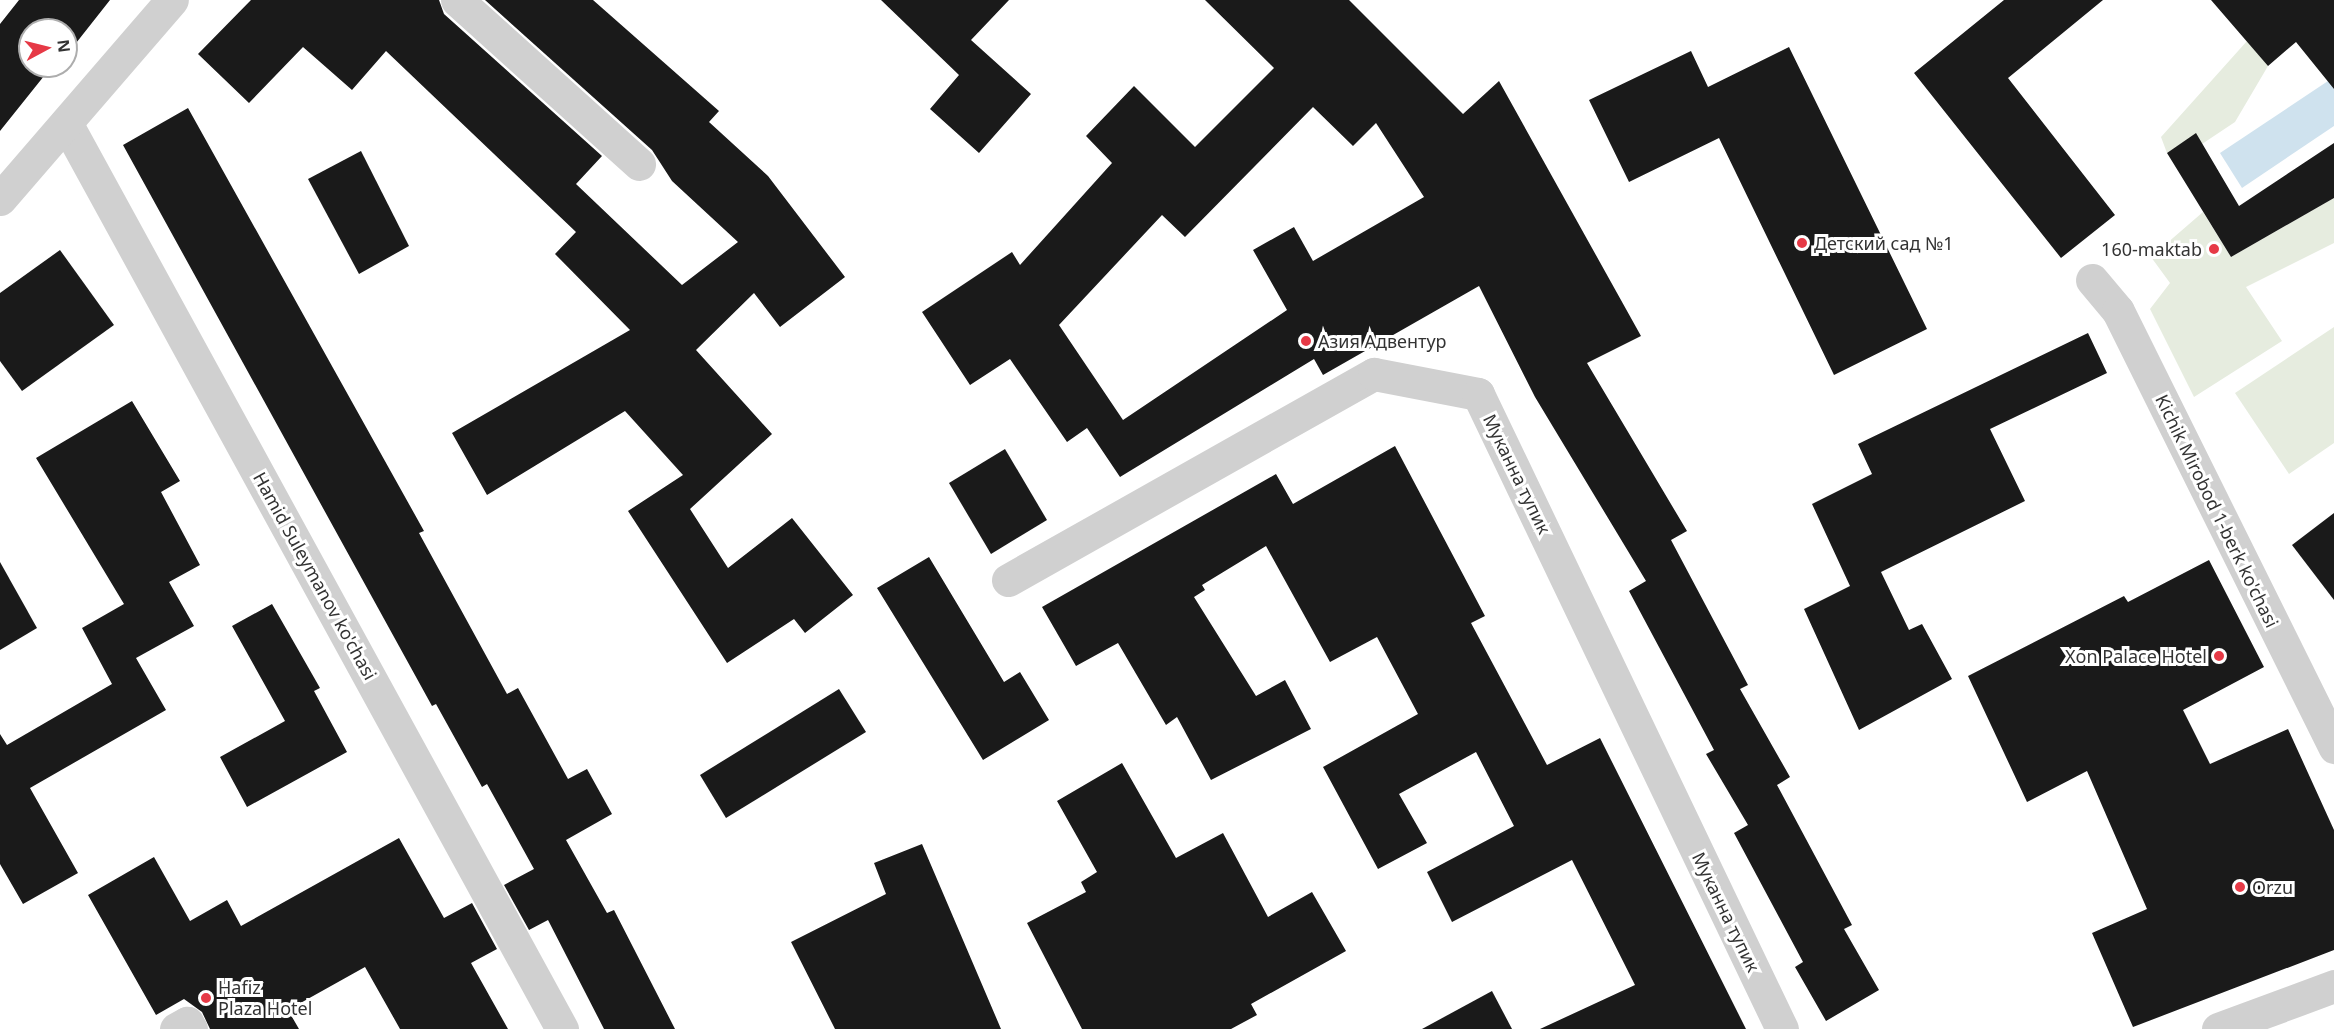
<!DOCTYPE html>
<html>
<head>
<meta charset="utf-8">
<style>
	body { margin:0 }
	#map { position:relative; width:2334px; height:1029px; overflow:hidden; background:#fff; font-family:"Noto Sans",sans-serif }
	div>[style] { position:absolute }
	.green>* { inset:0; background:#e6ecdf }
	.water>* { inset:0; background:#cfe2ee }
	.building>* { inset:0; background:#1a1a1a }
	.minor>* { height:33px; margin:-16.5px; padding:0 16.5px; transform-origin:16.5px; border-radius:16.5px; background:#d0d0d0 }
	.dots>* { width:16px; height:16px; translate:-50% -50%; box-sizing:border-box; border:3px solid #fff; border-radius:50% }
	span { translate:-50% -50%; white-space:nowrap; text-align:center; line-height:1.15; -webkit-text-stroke:6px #fff; paint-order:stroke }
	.poi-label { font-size:18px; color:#333 }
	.left { translate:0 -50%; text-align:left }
	.right { translate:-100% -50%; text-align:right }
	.street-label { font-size:18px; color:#333 }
	.north { position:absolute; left:18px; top:18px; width:60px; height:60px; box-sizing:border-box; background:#fff; border:2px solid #adadad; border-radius:50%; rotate:83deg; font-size:16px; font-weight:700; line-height:24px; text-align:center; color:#333 }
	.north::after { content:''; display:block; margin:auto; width:21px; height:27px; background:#e63946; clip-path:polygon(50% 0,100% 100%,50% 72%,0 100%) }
</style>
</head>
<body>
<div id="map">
	<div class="green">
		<div style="clip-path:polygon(2247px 41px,2268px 66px,2235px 122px,2202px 144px,2196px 134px,2167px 153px,2161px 137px)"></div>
		<div style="clip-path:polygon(2334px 198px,2334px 243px,2246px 287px,2282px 341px,2194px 397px,2150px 309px,2170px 283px,2151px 257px,2203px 212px,2231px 257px)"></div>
		<div style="clip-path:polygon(2334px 327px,2334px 443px,2289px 474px,2235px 393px)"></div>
	</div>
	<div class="water">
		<div style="clip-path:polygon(2334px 77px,2334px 126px,2242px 188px,2220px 153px)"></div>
	</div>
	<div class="building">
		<div style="clip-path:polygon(19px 0,110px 0,69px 52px,66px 30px,30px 30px,30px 66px,52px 66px,0 131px,0 24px)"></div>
		<div style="clip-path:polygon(251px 0,439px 0,444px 14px,602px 156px,576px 184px,682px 285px,738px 242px,672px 181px,652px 150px,485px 0,593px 0,719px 111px,709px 122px,768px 176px,845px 277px,780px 327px,754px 293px,696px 350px,772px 434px,690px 509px,728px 568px,792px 518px,853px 595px,805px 633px,794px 619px,727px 663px,628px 511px,683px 475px,625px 411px,487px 495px,452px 433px,630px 330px,555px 254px,576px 232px,386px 51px,352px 90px,303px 47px,249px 103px,198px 54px)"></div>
		<div style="clip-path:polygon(881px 0,1009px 0,971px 40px,1031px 94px,979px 153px,930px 109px,959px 75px)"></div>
		<div style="clip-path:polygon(evenodd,1205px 0,1349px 0,1463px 114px,1499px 81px,1641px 336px,1587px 363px,1687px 531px,1671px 540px,1748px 685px,1740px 689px,1790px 777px,1777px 785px,1852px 925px,1844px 929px,1879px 990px,1826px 1021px,1795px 967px,1803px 962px,1734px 833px,1748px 825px,1706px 754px,1714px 750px,1629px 591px,1646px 581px,1535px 397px,1479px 286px,1323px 375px,1314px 359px,1120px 477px,1087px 428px,1067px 442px,1010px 359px,970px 385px,922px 312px,1012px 252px,1020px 265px,1112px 163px,1086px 136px,1134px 86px,1195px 147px,1274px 68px,1205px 0,1313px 107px,1353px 146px,1376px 123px,1424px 197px,1313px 261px,1294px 227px,1253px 250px,1287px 310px,1123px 420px,1059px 325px,1162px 215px,1185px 237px,1313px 107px)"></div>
		<div style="clip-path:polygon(2004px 0,2103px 0,2008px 78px,2115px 215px,2061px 258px,1914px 73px)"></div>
		<div style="clip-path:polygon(2211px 0,2334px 0,2334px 89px,2296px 42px,2268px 66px)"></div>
		<div style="clip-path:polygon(1789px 47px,1927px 329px,1834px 375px,1719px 138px,1629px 182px,1589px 100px,1691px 51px,1708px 87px)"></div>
		<div style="clip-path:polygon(188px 108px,424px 531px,419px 533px,507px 694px,518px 688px,568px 779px,587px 769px,612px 814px,566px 840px,607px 913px,614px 910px,675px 1029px,604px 1029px,548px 920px,529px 930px,504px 885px,534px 869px,487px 784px,482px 787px,436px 704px,432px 706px,123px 145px)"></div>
		<div style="clip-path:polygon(2196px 133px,2239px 206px,2334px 143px,2334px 198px,2231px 257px,2167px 153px)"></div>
		<div style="clip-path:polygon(361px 151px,409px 246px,359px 274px,308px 179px)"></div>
		<div style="clip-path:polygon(60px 250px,114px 325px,22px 391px,0 361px,0 293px)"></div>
		<div style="clip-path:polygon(2088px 333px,2107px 373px,1990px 429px,2025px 501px,1881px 572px,1909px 630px,1922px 624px,1952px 679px,1859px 730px,1804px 609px,1850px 586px,1812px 504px,1872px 474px,1858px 444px)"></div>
		<div style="clip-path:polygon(132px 401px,180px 481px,161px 492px,200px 565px,169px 582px,194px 626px,136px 658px,166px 710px,30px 788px,78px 873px,23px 904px,0 864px,0 734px,7px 745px,112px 684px,82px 628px,124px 604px,36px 458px)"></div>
		<div style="clip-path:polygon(1395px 446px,1485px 616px,1471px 623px,1547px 765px,1600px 738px,1746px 1029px,1540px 1029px,1635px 985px,1572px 860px,1452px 922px,1427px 872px,1514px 826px,1476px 752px,1399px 794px,1427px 843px,1378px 869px,1323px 767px,1418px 714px,1377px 637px,1330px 662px,1266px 546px,1202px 585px,1205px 590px,1194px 597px,1256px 696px,1285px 680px,1311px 729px,1211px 780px,1177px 717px,1166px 725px,1118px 643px,1076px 666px,1042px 607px,1276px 474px,1293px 504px)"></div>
		<div style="clip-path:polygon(1005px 449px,1047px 520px,991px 554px,949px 483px)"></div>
		<div style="clip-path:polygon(2334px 513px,2334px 600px,2292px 545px)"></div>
		<div style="clip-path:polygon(929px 557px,1004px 682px,1020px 672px,1049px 720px,983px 760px,877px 588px)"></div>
		<div style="clip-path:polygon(2209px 560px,2264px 667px,2183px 710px,2210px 764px,2288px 729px,2334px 830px,2334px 950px,2133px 1027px,2092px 933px,2147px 909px,2087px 771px,2027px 802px,1968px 676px,2124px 596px,2128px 602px)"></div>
		<div style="clip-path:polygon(0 562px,37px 628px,0 650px)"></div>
		<div style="clip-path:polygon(272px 604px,320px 688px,314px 691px,347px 752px,247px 807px,220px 757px,285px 721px,232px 626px)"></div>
		<div style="clip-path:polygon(839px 689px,866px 732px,726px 818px,700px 775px)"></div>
		<div style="clip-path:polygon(1122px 763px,1176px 858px,1223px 833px,1268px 917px,1312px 892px,1346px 951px,1251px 1004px,1257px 1015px,1231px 1029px,1082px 1029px,1027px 923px,1086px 892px,1081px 882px,1097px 872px,1057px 801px)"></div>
		<div style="clip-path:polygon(399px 838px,444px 918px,472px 903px,497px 949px,471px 963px,508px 1029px,400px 1029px,365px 967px,288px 1010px,299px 1029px,210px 1029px,202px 1012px,184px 999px,156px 1015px,88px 895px,154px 857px,190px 921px,227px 900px,241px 926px)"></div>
		<div style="clip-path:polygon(922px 844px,1001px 1029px,835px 1029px,791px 942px,886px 894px,874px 863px)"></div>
		<div style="clip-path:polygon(1492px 991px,1512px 1029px,1422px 1029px)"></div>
	</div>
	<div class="minor">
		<div style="left:457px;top:0;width:245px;rotate:42deg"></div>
		<div style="left:66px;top:123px;width:1033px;rotate:61.3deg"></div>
		<div style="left:0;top:199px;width:263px;rotate:-49.2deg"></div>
		<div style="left:2092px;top:280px;width:40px;rotate:50deg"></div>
		<div style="left:2118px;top:311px;width:487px;rotate:63.6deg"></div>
		<div style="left:1008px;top:580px;width:420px;rotate:-29.4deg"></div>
		<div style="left:1374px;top:374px;width:106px;rotate:10.9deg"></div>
		<div style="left:1478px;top:394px;width:704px;rotate:64.42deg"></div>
		<div style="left:176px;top:1029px;width:13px;rotate:-29deg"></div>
		<div style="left:187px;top:1023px;width:7px;rotate:56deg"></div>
		<div style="left:2218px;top:1029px;width:124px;rotate:-20.3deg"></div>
	</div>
	<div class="dots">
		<div style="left:1802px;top:243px;background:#e63946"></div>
		<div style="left:2214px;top:249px;background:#e63946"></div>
		<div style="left:1306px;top:341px;background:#e63946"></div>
		<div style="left:2219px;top:656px;background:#e63946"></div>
		<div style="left:2240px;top:887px;background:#e63946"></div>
		<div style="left:206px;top:998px;background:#e63946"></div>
	</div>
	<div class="poi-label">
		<span class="left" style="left:1814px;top:243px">Детский сад №1</span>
		<span class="right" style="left:2202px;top:249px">160-maktab</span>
		<span class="left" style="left:1318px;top:341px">Азия Адвентур</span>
		<span class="right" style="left:2207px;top:656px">Xon Palace Hotel</span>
		<span class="left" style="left:2252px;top:887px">Orzu</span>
		<span class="left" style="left:218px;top:998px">Hafiz<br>Plaza Hotel</span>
	</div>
	<div class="street-label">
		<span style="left:1517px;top:474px;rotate:64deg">Муканна тупик</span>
		<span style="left:2217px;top:511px;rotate:64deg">Kichik Mirobod 1-berk ko'chasi</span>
		<span style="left:315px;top:576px;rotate:61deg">Hamid Suleymanov ko'chasi</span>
		<span style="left:1726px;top:912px;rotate:64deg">Муканна тупик</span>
	</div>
	<div class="north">N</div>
</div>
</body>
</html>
